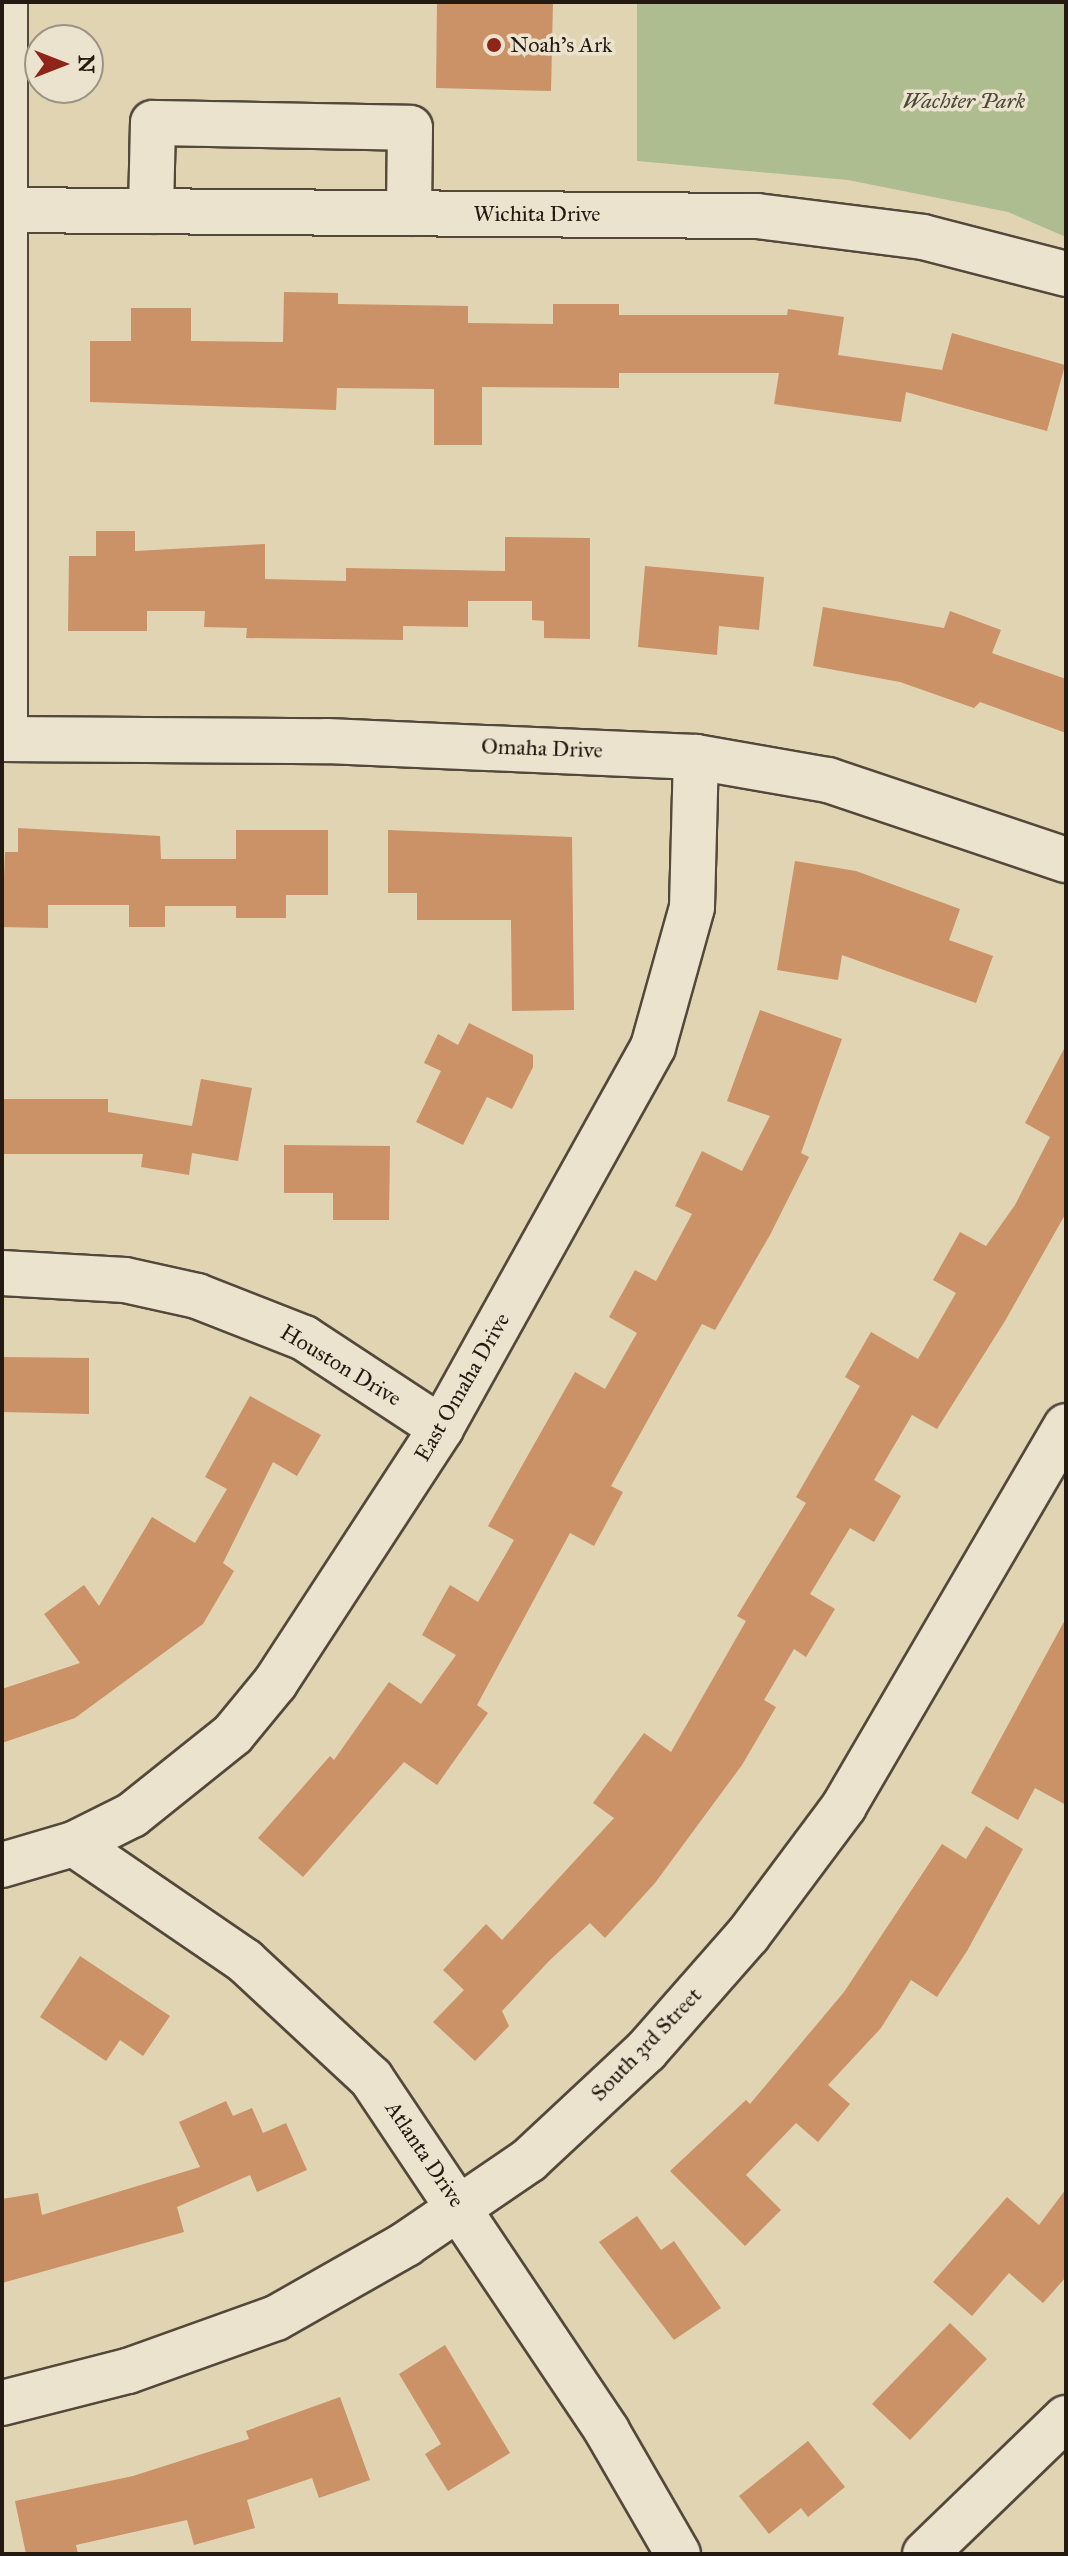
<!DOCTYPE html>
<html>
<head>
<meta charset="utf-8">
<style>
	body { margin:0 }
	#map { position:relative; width:1068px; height:2556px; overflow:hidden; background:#e0d4b3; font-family:"IM FELL Great Primer",serif }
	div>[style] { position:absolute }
	.green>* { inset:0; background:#aebd90 }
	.building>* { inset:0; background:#cb9167 }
	.roads { filter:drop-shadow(2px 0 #53483a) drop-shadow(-2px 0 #53483a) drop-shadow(0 2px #53483a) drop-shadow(0 -2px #53483a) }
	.minor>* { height:44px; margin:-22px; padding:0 22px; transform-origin:22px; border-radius:22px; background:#ebe3ce }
	.dots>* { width:22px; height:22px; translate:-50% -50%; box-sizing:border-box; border:4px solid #ebe3ce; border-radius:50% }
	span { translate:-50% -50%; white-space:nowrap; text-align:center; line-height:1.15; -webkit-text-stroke:7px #ebe3ce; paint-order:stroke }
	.poi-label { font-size:22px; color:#241a12 }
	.left { translate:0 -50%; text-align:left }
	.park-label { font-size:22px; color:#4d4b38; font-style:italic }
	.street-label { font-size:22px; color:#241a12 }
	.frame { position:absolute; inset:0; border:4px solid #241a12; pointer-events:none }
	.north { position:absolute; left:24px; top:24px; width:80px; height:80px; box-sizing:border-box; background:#ebe3ce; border:2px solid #9b9383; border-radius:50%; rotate:90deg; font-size:22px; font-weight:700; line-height:32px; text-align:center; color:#241a12 }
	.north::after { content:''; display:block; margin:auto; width:28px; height:36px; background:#8f2418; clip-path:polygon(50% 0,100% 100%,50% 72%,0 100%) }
</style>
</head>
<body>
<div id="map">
	<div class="green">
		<div style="clip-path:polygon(637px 2px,1066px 2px,1066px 237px,1008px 212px,848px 180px,637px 161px)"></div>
	</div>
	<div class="building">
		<div style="clip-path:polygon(437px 2px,553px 2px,551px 91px,436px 88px)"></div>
		<div style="clip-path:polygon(284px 292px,338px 293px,338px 304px,468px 306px,468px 323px,553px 324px,553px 304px,619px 304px,619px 315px,787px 315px,788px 309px,844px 317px,838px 355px,942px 370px,952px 333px,1065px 365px,1047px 431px,906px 392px,901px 422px,774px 404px,779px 373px,619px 373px,619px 388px,482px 387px,482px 445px,434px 445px,434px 389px,337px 388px,336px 410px,90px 402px,90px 341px,131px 341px,131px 308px,191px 308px,191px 341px,283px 342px)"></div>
		<div style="clip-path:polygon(96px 531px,135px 531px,135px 551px,265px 544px,265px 579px,346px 581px,346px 568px,505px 571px,505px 537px,590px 538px,590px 639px,544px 638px,544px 621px,532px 620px,532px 601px,468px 601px,468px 627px,403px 626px,403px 640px,246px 638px,247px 628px,204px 627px,205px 611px,147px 611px,147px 631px,68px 631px,69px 556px,96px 556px)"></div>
		<div style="clip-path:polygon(645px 566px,764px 577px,759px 630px,719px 626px,717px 655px,638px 647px)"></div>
		<div style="clip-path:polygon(823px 607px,944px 628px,950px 611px,1001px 630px,992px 653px,1066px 679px,1066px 733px,980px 702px,974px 708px,900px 682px,813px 666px)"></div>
		<div style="clip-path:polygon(18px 828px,160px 836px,161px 859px,236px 859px,236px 830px,328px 830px,328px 895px,286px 895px,286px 918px,236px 918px,236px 906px,165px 906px,165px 927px,129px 927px,129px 905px,48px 905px,48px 928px,2px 927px,5px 852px,18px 852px)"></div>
		<div style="clip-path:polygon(388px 830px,572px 837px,574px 1010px,512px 1011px,511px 920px,417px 920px,417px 893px,388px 893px)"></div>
		<div style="clip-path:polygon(795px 861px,856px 871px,960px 909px,949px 940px,993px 956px,976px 1003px,842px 955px,838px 980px,777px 970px)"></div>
		<div style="clip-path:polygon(760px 1010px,842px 1039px,801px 1153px,809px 1157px,770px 1235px,715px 1330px,702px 1324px,683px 1357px,611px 1486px,623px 1492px,594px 1546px,570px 1533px,477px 1705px,488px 1713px,437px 1785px,404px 1762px,303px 1877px,258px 1838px,330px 1756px,334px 1760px,389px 1682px,421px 1704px,456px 1655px,422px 1635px,450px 1585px,478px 1602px,514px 1540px,488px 1526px,575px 1372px,605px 1389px,637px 1333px,609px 1317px,635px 1270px,656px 1281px,692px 1214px,675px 1206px,702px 1151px,742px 1171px,770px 1116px,727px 1101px)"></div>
		<div style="clip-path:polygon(469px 1023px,533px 1055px,533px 1067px,512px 1109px,487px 1097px,463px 1145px,416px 1122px,441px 1071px,424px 1063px,438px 1034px,458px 1045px)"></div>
		<div style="clip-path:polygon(1066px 1045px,1066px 1213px,1005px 1321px,937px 1429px,912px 1415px,874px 1480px,901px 1496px,874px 1542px,850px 1528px,810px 1594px,835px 1609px,806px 1657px,794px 1649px,764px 1700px,776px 1707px,742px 1765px,655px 1883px,605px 1938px,590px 1923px,550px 1960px,502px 2011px,509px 2026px,475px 2061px,433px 2022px,464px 1990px,443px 1970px,486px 1924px,502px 1940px,614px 1818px,593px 1803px,644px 1733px,671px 1752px,746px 1621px,737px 1616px,806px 1503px,796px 1497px,860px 1386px,845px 1377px,871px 1332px,918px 1359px,956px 1293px,933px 1280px,960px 1232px,986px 1246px,1015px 1205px,1050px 1137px,1025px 1123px)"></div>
		<div style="clip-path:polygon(201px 1079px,252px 1088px,238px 1161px,192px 1153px,189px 1175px,141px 1167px,143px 1154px,2px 1154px,2px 1099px,108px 1099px,108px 1112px,192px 1126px)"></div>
		<div style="clip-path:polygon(284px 1145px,390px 1146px,389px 1220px,333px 1220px,333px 1193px,284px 1193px)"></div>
		<div style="clip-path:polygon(2px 1357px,89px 1358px,89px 1414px,2px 1412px)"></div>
		<div style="clip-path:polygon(250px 1396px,321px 1435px,297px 1476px,273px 1462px,223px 1563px,234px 1571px,203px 1624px,75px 1718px,2px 1743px,2px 1689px,80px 1663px,44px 1614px,84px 1585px,99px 1606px,152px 1517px,195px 1543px,227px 1489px,205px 1477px)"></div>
		<div style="clip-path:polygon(1066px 1618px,1066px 1805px,1035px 1788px,1018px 1820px,971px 1793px)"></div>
		<div style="clip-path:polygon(986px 1826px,1023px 1849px,967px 1951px,937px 1997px,911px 1980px,881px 2028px,828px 2085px,850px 2104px,818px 2142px,796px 2123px,746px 2175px,781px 2210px,745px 2246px,670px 2171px,746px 2100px,750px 2104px,844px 1992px,942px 1844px,966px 1859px)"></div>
		<div style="clip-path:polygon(80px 1956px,170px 2016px,143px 2056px,120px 2040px,106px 2061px,40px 2017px)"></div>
		<div style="clip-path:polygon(226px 2101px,233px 2116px,252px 2108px,263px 2133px,286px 2123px,307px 2170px,257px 2192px,250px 2175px,177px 2207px,184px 2232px,2px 2283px,2px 2199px,38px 2193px,42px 2215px,200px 2167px,179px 2122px)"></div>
		<div style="clip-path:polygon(1066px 2189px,1066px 2277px,1043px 2303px,1009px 2273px,972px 2316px,933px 2282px,1007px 2197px,1039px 2225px)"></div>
		<div style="clip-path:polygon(637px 2216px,661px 2250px,674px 2241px,721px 2308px,674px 2340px,599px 2242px)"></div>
		<div style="clip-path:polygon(950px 2323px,987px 2359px,910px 2440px,872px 2404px)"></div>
		<div style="clip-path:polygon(445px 2345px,510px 2453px,448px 2491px,425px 2454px,441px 2444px,399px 2374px)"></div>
		<div style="clip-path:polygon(340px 2397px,370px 2480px,319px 2498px,312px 2478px,247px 2500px,255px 2528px,194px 2545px,187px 2520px,76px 2545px,78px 2554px,26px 2554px,15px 2501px,133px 2476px,249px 2439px,246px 2431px)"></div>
		<div style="clip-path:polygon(808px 2441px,845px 2487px,808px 2517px,801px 2508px,769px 2534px,739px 2496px)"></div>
	</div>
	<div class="roads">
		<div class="minor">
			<div style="left:2px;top:210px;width:755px;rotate:0.46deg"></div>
			<div style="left:757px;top:216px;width:167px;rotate:7.2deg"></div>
			<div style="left:923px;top:237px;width:148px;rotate:14.5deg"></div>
			<div style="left:151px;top:211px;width:88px;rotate:-88.7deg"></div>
			<div style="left:153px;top:123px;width:257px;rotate:1.1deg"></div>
			<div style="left:410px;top:128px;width:85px;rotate:90.7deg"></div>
			<div style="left:2px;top:739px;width:325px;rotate:0.4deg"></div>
			<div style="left:327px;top:741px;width:369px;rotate:2.5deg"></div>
			<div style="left:696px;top:757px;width:134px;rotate:9.9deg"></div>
			<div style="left:828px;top:780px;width:251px;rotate:18.6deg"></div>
			<div style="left:5px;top:739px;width:737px;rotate:-90deg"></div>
			<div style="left:2px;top:1273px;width:123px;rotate:3.3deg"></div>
			<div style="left:125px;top:1280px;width:74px;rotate:12.5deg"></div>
			<div style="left:197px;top:1296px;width:115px;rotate:21.4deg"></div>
			<div style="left:304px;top:1338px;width:164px;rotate:33.3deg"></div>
			<div style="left:74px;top:1844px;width:207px;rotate:34.4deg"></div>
			<div style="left:245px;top:1961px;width:172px;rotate:42.9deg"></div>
			<div style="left:371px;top:2078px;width:425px;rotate:56.2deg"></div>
			<div style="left:607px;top:2431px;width:142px;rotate:60deg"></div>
			<div style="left:2px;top:1865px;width:75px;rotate:-16.3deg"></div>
			<div style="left:74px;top:1844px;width:65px;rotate:-26.6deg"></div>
			<div style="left:132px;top:1815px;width:129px;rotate:-38.7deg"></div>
			<div style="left:233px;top:1734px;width:66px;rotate:-50.5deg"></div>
			<div style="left:275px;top:1683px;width:304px;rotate:-56.9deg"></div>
			<div style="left:441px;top:1428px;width:436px;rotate:-60.9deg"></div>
			<div style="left:653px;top:1047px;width:145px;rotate:-74.4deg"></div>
			<div style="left:692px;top:907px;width:150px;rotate:-88.5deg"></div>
			<div style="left:2px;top:2403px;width:130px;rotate:-14.3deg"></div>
			<div style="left:128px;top:2371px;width:157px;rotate:-19.7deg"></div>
			<div style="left:276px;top:2318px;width:150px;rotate:-29.6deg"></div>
			<div style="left:406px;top:2244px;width:149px;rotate:-34.3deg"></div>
			<div style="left:529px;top:2160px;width:160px;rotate:-43deg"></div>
			<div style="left:646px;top:2051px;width:154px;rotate:-48.7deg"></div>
			<div style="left:748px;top:1935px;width:161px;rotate:-53.3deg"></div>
			<div style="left:844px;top:1806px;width:440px;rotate:-59.7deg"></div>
			<div style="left:925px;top:2554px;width:196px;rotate:-44deg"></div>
		</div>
	</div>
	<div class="dots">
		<div style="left:494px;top:45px;background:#8f2418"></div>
	</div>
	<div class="poi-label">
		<span class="left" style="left:510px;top:45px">Noah's Ark</span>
	</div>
	<div class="park-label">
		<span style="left:964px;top:101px">Wachter Park</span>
	</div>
	<div class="street-label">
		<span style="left:537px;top:214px">Wichita Drive</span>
		<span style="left:542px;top:748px;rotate:2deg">Omaha Drive</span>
		<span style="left:341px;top:1365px;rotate:31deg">Houston Drive</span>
		<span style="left:462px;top:1387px;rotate:-60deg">East Omaha Drive</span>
		<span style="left:646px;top:2044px;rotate:-46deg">South 3rd Street</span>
		<span style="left:425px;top:2154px;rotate:56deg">Atlanta Drive</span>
	</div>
	<div class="frame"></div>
	<div class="north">N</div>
</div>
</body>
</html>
